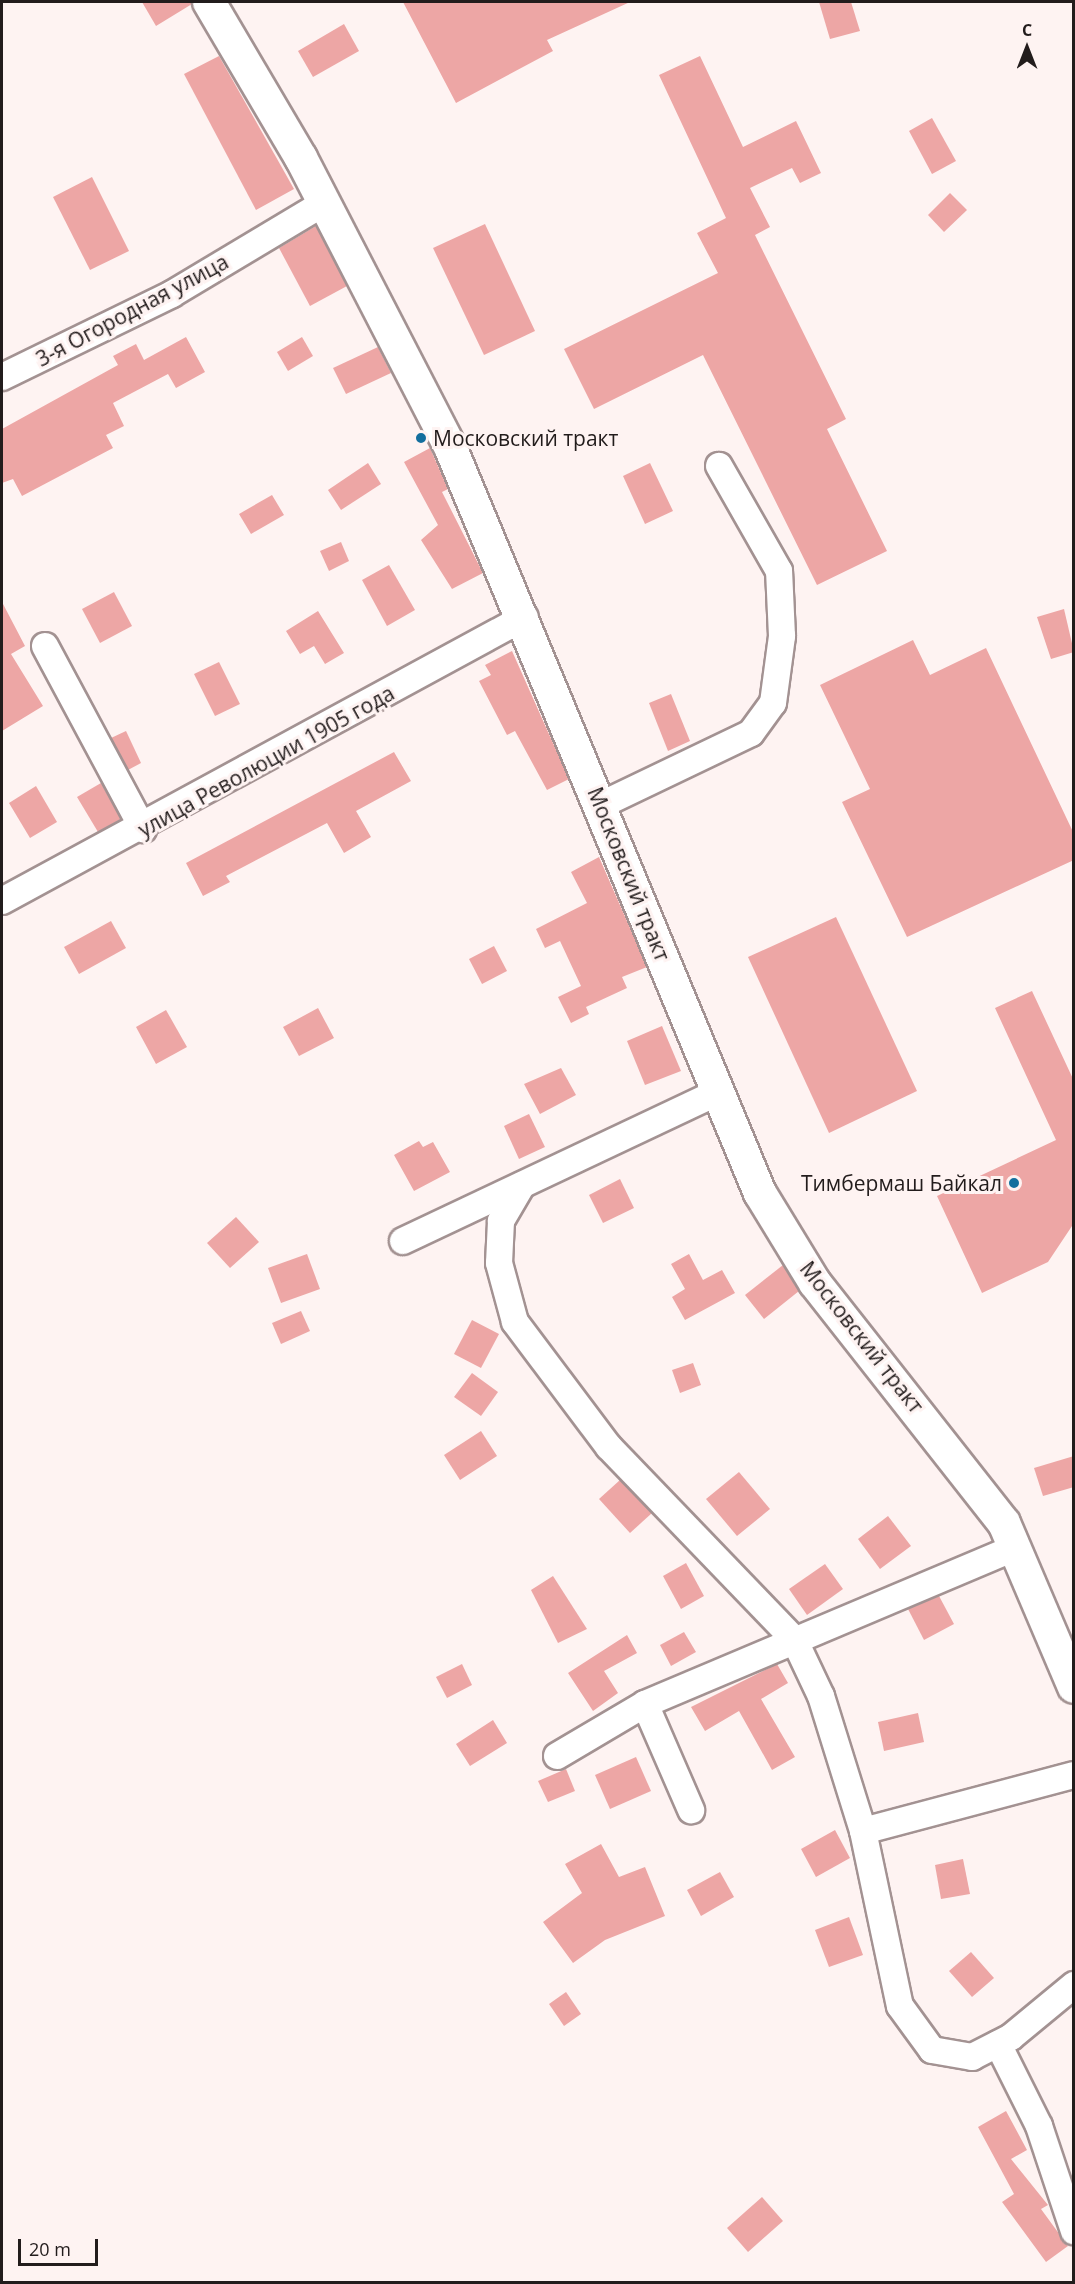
<!DOCTYPE html>
<html>
<head>
<meta charset="utf-8">
<style>
	body { margin:0 }
	#map { position:relative; width:1075px; height:2284px; overflow:hidden; background:#fef3f2; font-family:"Open Sans",sans-serif }
	div>[style] { position:absolute }
	.building>* { inset:0; background:#eda6a5 }
	.roads { filter:drop-shadow(2px 0 #a39292) drop-shadow(-2px 0 #a39292) drop-shadow(0 2px #a39292) drop-shadow(0 -2px #a39292) }
	.minor>* { height:26px; margin:-13px; padding:0 13px; transform-origin:13px; border-radius:13px; background:#fff }
	.major>* { height:32px; margin:-16px; padding:0 16px; transform-origin:16px; border-radius:16px; background:#fff }
	.dots>* { width:16px; height:16px; translate:-50% -50%; box-sizing:border-box; border:3px solid #fef3f2; border-radius:50% }
	span { translate:-50% -50%; white-space:nowrap; text-align:center; line-height:1.15; -webkit-text-stroke:6px #fef3f2; paint-order:stroke }
	.street-label { font-size:21px; color:#221c1c }
	.poi-label { font-size:21px; color:#221c1c }
	.left { translate:0 -50%; text-align:left }
	.right { translate:-100% -50%; text-align:right }
	.frame { position:absolute; inset:0; border:3px solid #221c1c; pointer-events:none }
	.north { position:absolute; left:997px; top:18px; width:60px; height:60px; -webkit-text-stroke:4px #fef3f2; paint-order:stroke; rotate:0deg; font-size:16px; font-weight:700; line-height:24px; text-align:center; color:#221c1c }
	.north::after { content:''; display:block; margin:auto; width:21px; height:27px; background:#221c1c; clip-path:polygon(50% 0,100% 100%,50% 72%,0 100%) }
	.scale { position:absolute; left:18px; top:2239px; width:80px; height:27px; box-sizing:border-box; border:3px solid #221c1c; border-top:0; padding-left:8px; font-size:18px; line-height:21px; white-space:nowrap; color:#221c1c; -webkit-text-stroke:4px #fef3f2; paint-order:stroke }
</style>
</head>
<body>
<div id="map">
	<div class="building">
		<div style="clip-path:polygon(142px 2px,191px 2px,192px 4px,156px 26px)"></div>
		<div style="clip-path:polygon(403px 2px,630px 2px,547px 40px,553px 51px,456px 103px)"></div>
		<div style="clip-path:polygon(819px 2px,851px 2px,860px 31px,830px 39px)"></div>
		<div style="clip-path:polygon(344px 24px,359px 51px,313px 77px,298px 51px)"></div>
		<div style="clip-path:polygon(219px 56px,294px 189px,256px 210px,184px 74px)"></div>
		<div style="clip-path:polygon(700px 56px,743px 147px,796px 121px,821px 173px,800px 183px,792px 168px,750px 188px,770px 227px,755px 235px,846px 419px,827px 429px,887px 551px,817px 585px,703px 355px,594px 409px,564px 349px,718px 273px,697px 233px,726px 218px,659px 75px)"></div>
		<div style="clip-path:polygon(932px 118px,956px 161px,932px 174px,909px 131px)"></div>
		<div style="clip-path:polygon(92px 177px,129px 251px,90px 270px,53px 197px)"></div>
		<div style="clip-path:polygon(950px 193px,967px 210px,944px 232px,928px 215px)"></div>
		<div style="clip-path:polygon(485px 224px,535px 331px,484px 355px,433px 248px)"></div>
		<div style="clip-path:polygon(316px 226px,347px 286px,310px 306px,279px 248px)"></div>
		<div style="clip-path:polygon(186px 337px,205px 372px,176px 388px,168px 374px,113px 403px,124px 426px,106px 435px,113px 448px,22px 496px,13px 479px,2px 483px,2px 429px,118px 365px,113px 356px,136px 344px,144px 360px)"></div>
		<div style="clip-path:polygon(302px 337px,313px 356px,288px 371px,277px 352px)"></div>
		<div style="clip-path:polygon(378px 347px,391px 373px,346px 394px,333px 368px)"></div>
		<div style="clip-path:polygon(430px 448px,448px 489px,442px 492px,483px 573px,452px 589px,421px 540px,438px 525px,404px 462px)"></div>
		<div style="clip-path:polygon(368px 463px,381px 484px,341px 510px,328px 490px)"></div>
		<div style="clip-path:polygon(650px 463px,673px 511px,645px 524px,623px 476px)"></div>
		<div style="clip-path:polygon(272px 495px,284px 515px,251px 534px,239px 514px)"></div>
		<div style="clip-path:polygon(341px 542px,349px 561px,329px 571px,320px 551px)"></div>
		<div style="clip-path:polygon(389px 565px,415px 610px,387px 626px,362px 580px)"></div>
		<div style="clip-path:polygon(114px 592px,132px 626px,100px 643px,82px 609px)"></div>
		<div style="clip-path:polygon(2px 602px,25px 646px,11px 654px,43px 706px,2px 731px)"></div>
		<div style="clip-path:polygon(1064px 609px,1074px 652px,1051px 659px,1037px 617px)"></div>
		<div style="clip-path:polygon(318px 611px,344px 653px,325px 664px,314px 646px,300px 654px,286px 631px)"></div>
		<div style="clip-path:polygon(913px 640px,930px 675px,986px 648px,1074px 834px,1074px 860px,907px 937px,842px 802px,870px 789px,820px 685px)"></div>
		<div style="clip-path:polygon(512px 651px,569px 779px,547px 790px,515px 731px,507px 735px,479px 681px,491px 675px,485px 665px)"></div>
		<div style="clip-path:polygon(219px 662px,240px 704px,215px 716px,194px 674px)"></div>
		<div style="clip-path:polygon(671px 694px,690px 741px,668px 751px,649px 703px)"></div>
		<div style="clip-path:polygon(126px 731px,141px 763px,128px 770px,111px 738px)"></div>
		<div style="clip-path:polygon(394px 752px,411px 781px,356px 811px,371px 837px,344px 853px,327px 823px,226px 876px,230px 882px,203px 896px,186px 863px)"></div>
		<div style="clip-path:polygon(101px 783px,121px 819px,98px 832px,77px 797px)"></div>
		<div style="clip-path:polygon(36px 786px,57px 822px,30px 838px,9px 803px)"></div>
		<div style="clip-path:polygon(599px 857px,647px 967px,622px 977px,627px 988px,586px 1007px,589px 1014px,571px 1023px,558px 997px,581px 986px,560px 941px,545px 948px,536px 929px,587px 903px,571px 872px)"></div>
		<div style="clip-path:polygon(836px 917px,917px 1091px,829px 1133px,748px 957px)"></div>
		<div style="clip-path:polygon(111px 921px,126px 948px,79px 974px,64px 947px)"></div>
		<div style="clip-path:polygon(494px 946px,507px 971px,482px 984px,469px 959px)"></div>
		<div style="clip-path:polygon(1032px 991px,1074px 1081px,1074px 1223px,1048px 1262px,982px 1293px,937px 1196px,1056px 1140px,995px 1008px)"></div>
		<div style="clip-path:polygon(318px 1008px,334px 1038px,299px 1056px,283px 1027px)"></div>
		<div style="clip-path:polygon(166px 1010px,187px 1047px,156px 1064px,136px 1027px)"></div>
		<div style="clip-path:polygon(662px 1026px,681px 1071px,645px 1085px,627px 1041px)"></div>
		<div style="clip-path:polygon(561px 1068px,576px 1095px,540px 1114px,524px 1084px)"></div>
		<div style="clip-path:polygon(529px 1114px,545px 1147px,519px 1159px,504px 1126px)"></div>
		<div style="clip-path:polygon(419px 1141px,423px 1147px,433px 1142px,450px 1172px,414px 1191px,394px 1155px)"></div>
		<div style="clip-path:polygon(620px 1179px,634px 1208px,603px 1223px,589px 1195px)"></div>
		<div style="clip-path:polygon(236px 1217px,259px 1242px,230px 1268px,207px 1243px)"></div>
		<div style="clip-path:polygon(307px 1254px,320px 1289px,281px 1303px,268px 1268px)"></div>
		<div style="clip-path:polygon(689px 1254px,703px 1280px,722px 1270px,735px 1293px,685px 1320px,672px 1297px,685px 1289px,671px 1264px)"></div>
		<div style="clip-path:polygon(783px 1265px,799px 1291px,764px 1319px,745px 1295px)"></div>
		<div style="clip-path:polygon(301px 1311px,310px 1331px,281px 1344px,272px 1323px)"></div>
		<div style="clip-path:polygon(472px 1320px,499px 1334px,481px 1368px,454px 1354px)"></div>
		<div style="clip-path:polygon(693px 1363px,701px 1385px,680px 1393px,672px 1370px)"></div>
		<div style="clip-path:polygon(472px 1373px,498px 1392px,481px 1416px,454px 1397px)"></div>
		<div style="clip-path:polygon(481px 1431px,497px 1456px,460px 1480px,444px 1455px)"></div>
		<div style="clip-path:polygon(1074px 1456px,1074px 1487px,1043px 1496px,1034px 1468px)"></div>
		<div style="clip-path:polygon(739px 1472px,770px 1509px,737px 1536px,706px 1499px)"></div>
		<div style="clip-path:polygon(620px 1480px,652px 1513px,630px 1533px,599px 1499px)"></div>
		<div style="clip-path:polygon(888px 1516px,911px 1546px,880px 1569px,858px 1539px)"></div>
		<div style="clip-path:polygon(686px 1563px,704px 1596px,681px 1609px,663px 1576px)"></div>
		<div style="clip-path:polygon(825px 1564px,843px 1589px,807px 1615px,789px 1589px)"></div>
		<div style="clip-path:polygon(553px 1576px,587px 1629px,558px 1643px,531px 1590px)"></div>
		<div style="clip-path:polygon(939px 1596px,954px 1624px,924px 1640px,908px 1609px)"></div>
		<div style="clip-path:polygon(684px 1632px,696px 1652px,671px 1666px,660px 1645px)"></div>
		<div style="clip-path:polygon(627px 1635px,637px 1653px,604px 1671px,618px 1693px,593px 1711px,568px 1673px)"></div>
		<div style="clip-path:polygon(462px 1664px,472px 1685px,447px 1698px,436px 1677px)"></div>
		<div style="clip-path:polygon(777px 1664px,788px 1683px,761px 1699px,795px 1757px,772px 1770px,739px 1711px,705px 1731px,691px 1707px)"></div>
		<div style="clip-path:polygon(918px 1713px,924px 1742px,884px 1751px,878px 1722px)"></div>
		<div style="clip-path:polygon(493px 1720px,507px 1743px,470px 1766px,456px 1744px)"></div>
		<div style="clip-path:polygon(636px 1757px,651px 1791px,610px 1809px,595px 1775px)"></div>
		<div style="clip-path:polygon(566px 1769px,575px 1791px,548px 1802px,538px 1781px)"></div>
		<div style="clip-path:polygon(835px 1830px,850px 1858px,816px 1877px,801px 1849px)"></div>
		<div style="clip-path:polygon(601px 1844px,619px 1877px,645px 1867px,665px 1916px,605px 1940px,573px 1963px,543px 1922px,582px 1893px,565px 1864px)"></div>
		<div style="clip-path:polygon(963px 1859px,970px 1894px,941px 1899px,935px 1865px)"></div>
		<div style="clip-path:polygon(720px 1872px,734px 1897px,701px 1916px,687px 1890px)"></div>
		<div style="clip-path:polygon(849px 1917px,863px 1955px,829px 1967px,815px 1930px)"></div>
		<div style="clip-path:polygon(971px 1952px,994px 1978px,972px 1997px,949px 1971px)"></div>
		<div style="clip-path:polygon(566px 1992px,581px 2014px,564px 2026px,549px 2004px)"></div>
		<div style="clip-path:polygon(1006px 2111px,1027px 2150px,1011px 2159px,1048px 2205px,1041px 2209px,1068px 2246px,1046px 2262px,1002px 2202px,1014px 2194px,978px 2127px)"></div>
		<div style="clip-path:polygon(762px 2197px,783px 2221px,748px 2252px,727px 2228px)"></div>
	</div>
	<div class="roads">
		<div class="minor">
			<div style="left:2px;top:377px;width:189px;rotate:-26deg"></div>
			<div style="left:172px;top:294px;width:177px;rotate:-30.9deg"></div>
			<div style="left:45px;top:646px;width:208px;rotate:61.8deg"></div>
			<div style="left:601px;top:805px;width:166px;rotate:-25.6deg"></div>
			<div style="left:751px;top:733px;width:37px;rotate:-54deg"></div>
			<div style="left:773px;top:703px;width:68px;rotate:-82.3deg"></div>
			<div style="left:782px;top:636px;width:65px;rotate:-92.6deg"></div>
			<div style="left:779px;top:571px;width:121px;rotate:-119.7deg"></div>
			<div style="left:2px;top:901px;width:595px;rotate:-28.5deg"></div>
			<div style="left:522px;top:1185px;width:42px;rotate:120.3deg"></div>
			<div style="left:501px;top:1221px;width:42px;rotate:92.7deg"></div>
			<div style="left:499px;top:1263px;width:61px;rotate:74.8deg"></div>
			<div style="left:515px;top:1322px;width:156px;rotate:53.1deg"></div>
			<div style="left:609px;top:1447px;width:267px;rotate:46.1deg"></div>
			<div style="left:794px;top:1639px;width:63px;rotate:64.7deg"></div>
			<div style="left:821px;top:1696px;width:141px;rotate:72.7deg"></div>
			<div style="left:863px;top:1831px;width:179px;rotate:78.1deg"></div>
			<div style="left:900px;top:2006px;width:54px;rotate:54deg"></div>
			<div style="left:932px;top:2050px;width:41px;rotate:9.9deg"></div>
			<div style="left:972px;top:2057px;width:44px;rotate:-27.1deg"></div>
			<div style="left:1011px;top:2037px;width:82px;rotate:-39.5deg"></div>
			<div style="left:403px;top:1241px;width:348px;rotate:-25.3deg"></div>
			<div style="left:645px;top:1704px;width:116px;rotate:66.5deg"></div>
			<div style="left:557px;top:1756px;width:102px;rotate:-30.6deg"></div>
			<div style="left:645px;top:1704px;width:403px;rotate:-22.9deg"></div>
			<div style="left:863px;top:1831px;width:218px;rotate:-14.9deg"></div>
			<div style="left:998px;top:2044px;width:92px;rotate:63.4deg"></div>
			<div style="left:1039px;top:2126px;width:111px;rotate:71.6deg"></div>
		</div>
		<div class="major">
			<div style="left:209px;top:2px;width:181px;rotate:59.5deg"></div>
			<div style="left:301px;top:158px;width:327px;rotate:62.7deg"></div>
			<div style="left:451px;top:449px;width:806px;rotate:67.45deg"></div>
			<div style="left:760px;top:1193px;width:105px;rotate:58.6deg"></div>
			<div style="left:815px;top:1283px;width:305px;rotate:51.8deg"></div>
			<div style="left:1004px;top:1523px;width:178px;rotate:66.9deg"></div>
		</div>
	</div>
	<div class="dots">
		<div style="left:421px;top:438px;background:#136f9e"></div>
		<div style="left:1014px;top:1183px;background:#136f9e"></div>
	</div>
	<div class="street-label">
		<span style="left:132px;top:310px;rotate:-28deg">3-я Огородная улица</span>
		<span style="left:266px;top:761px;rotate:-29deg">улица Революции 1905 года</span>
		<span style="left:629px;top:874px;rotate:68deg">Московский тракт</span>
		<span style="left:862px;top:1337px;rotate:52deg">Московский тракт</span>
	</div>
	<div class="poi-label">
		<span class="left" style="left:433px;top:438px">Московский тракт</span>
		<span class="right" style="left:1002px;top:1183px">Тимбермаш Байкал</span>
	</div>
	<div class="frame"></div>
	<div class="north">С</div>
	<div class="scale">20 m</div>
</div>
</body>
</html>
